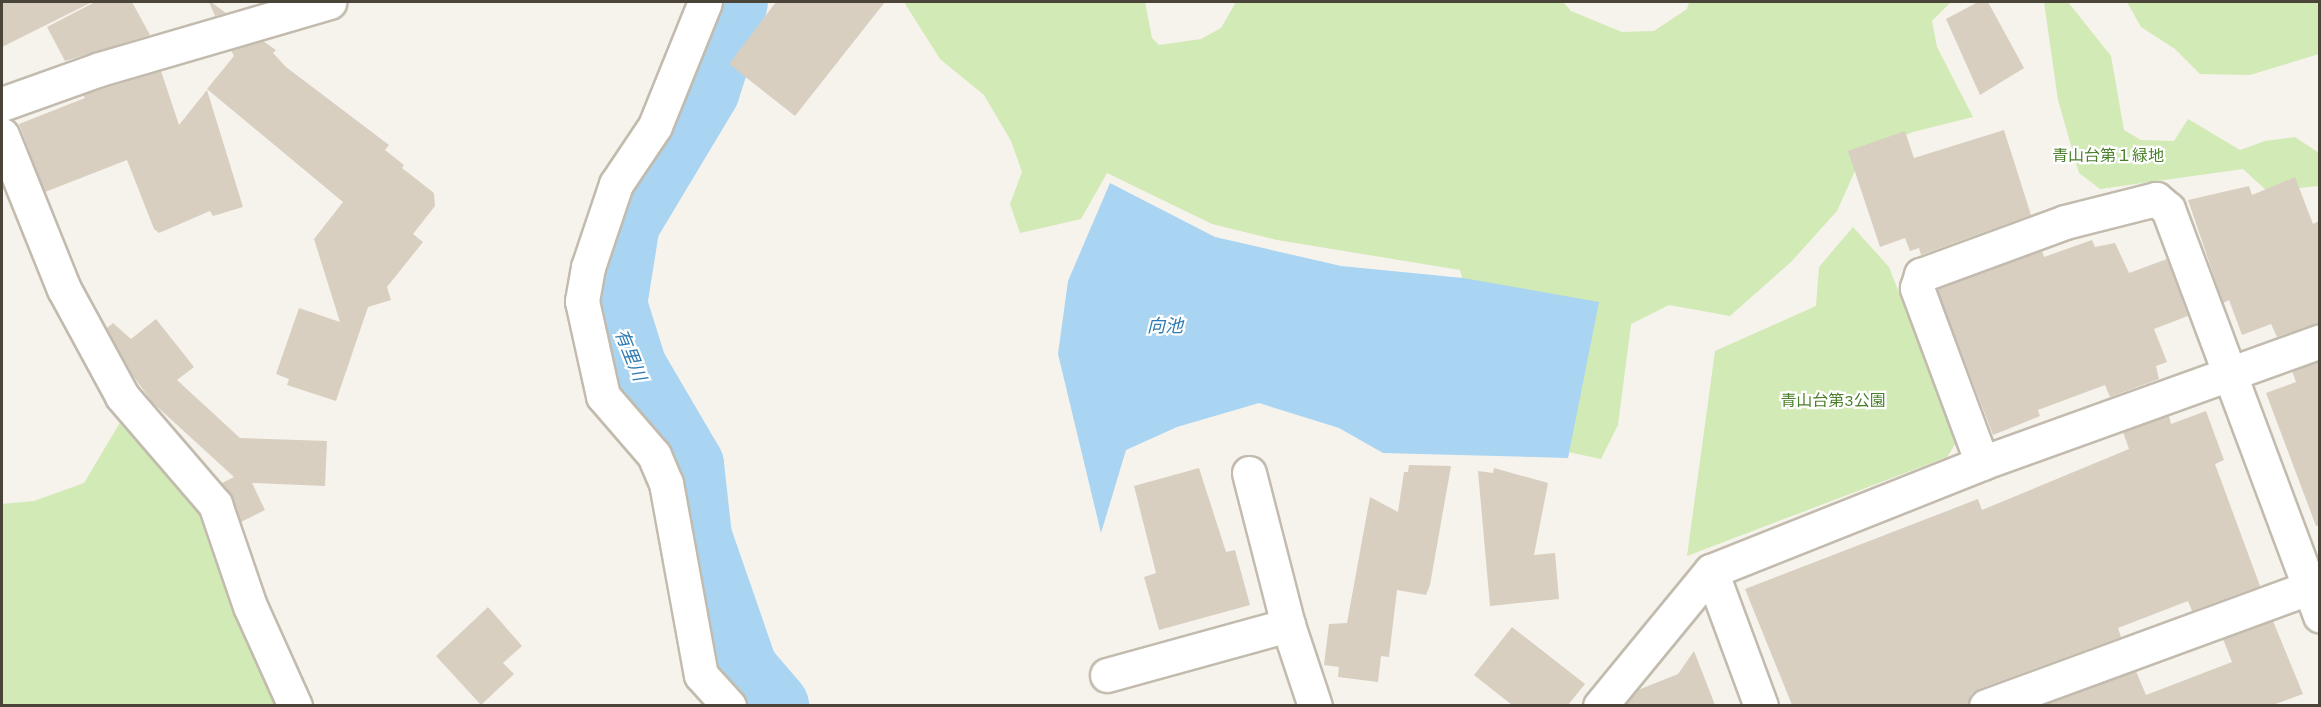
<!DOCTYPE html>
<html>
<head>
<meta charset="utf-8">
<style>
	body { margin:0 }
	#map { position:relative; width:2321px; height:707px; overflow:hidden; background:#f6f3ec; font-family:"Work Sans","Noto Sans JP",sans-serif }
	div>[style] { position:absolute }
	.green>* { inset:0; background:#d2eab5 }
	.water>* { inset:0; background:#a9d4f2 }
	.river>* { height:72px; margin:-36px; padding:0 36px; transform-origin:36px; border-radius:36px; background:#a9d4f2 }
	.building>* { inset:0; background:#d8cfc1 }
	.roads { filter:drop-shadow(2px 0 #c2bbae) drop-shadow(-2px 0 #c2bbae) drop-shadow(0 2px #c2bbae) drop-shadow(0 -2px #c2bbae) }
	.minor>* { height:33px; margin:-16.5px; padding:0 16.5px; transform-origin:16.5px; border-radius:16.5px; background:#fff }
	span { translate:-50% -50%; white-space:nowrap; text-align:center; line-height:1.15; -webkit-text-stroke:4.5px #fff; paint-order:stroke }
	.park-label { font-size:16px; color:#4a7f2a }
	.water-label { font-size:18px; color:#2e7ab2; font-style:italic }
	.frame { position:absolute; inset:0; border:3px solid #4b4439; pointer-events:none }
</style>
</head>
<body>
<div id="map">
	<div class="green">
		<div style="clip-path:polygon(904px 2px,1145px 2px,1152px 38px,1159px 45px,1201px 39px,1221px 28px,1236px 2px,1563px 2px,1571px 11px,1622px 32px,1654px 31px,1687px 9px,1689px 2px,1951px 2px,1932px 21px,1937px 47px,1973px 117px,1913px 132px,1863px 153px,1837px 211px,1791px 262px,1730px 316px,1669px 305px,1631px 324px,1618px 425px,1601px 459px,1568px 452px,1469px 301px,1460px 270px,1277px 240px,1212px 224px,1107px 173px,1081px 219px,1020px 233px,1010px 204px,1022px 172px,1011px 141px,984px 95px,940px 59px)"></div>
		<div style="clip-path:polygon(2044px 2px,2068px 2px,2111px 56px,2124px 130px,2141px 140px,2174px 141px,2188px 119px,2240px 150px,2265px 141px,2295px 137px,2319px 153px,2319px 186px,2267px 191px,2243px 169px,2100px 189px,2079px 173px,2058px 100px)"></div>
		<div style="clip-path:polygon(2127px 2px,2319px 2px,2319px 54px,2250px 75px,2200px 74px,2175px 49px,2141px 27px)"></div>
		<div style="clip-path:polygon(1853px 227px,1889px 267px,1957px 441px,1947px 457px,1687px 556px,1715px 351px,1816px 306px,1819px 267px)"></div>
		<div style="clip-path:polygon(121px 421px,195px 503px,226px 591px,281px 705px,2px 706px,2px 504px,34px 501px,84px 483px)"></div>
	</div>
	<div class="water">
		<div style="clip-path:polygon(1110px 183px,1215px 237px,1341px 266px,1463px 278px,1599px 302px,1568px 458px,1383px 453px,1339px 428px,1259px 403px,1177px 427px,1126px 450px,1101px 533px,1058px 354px,1068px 281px)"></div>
	</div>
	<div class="river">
		<div style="left:732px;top:2px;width:92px;rotate:107.7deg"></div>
		<div style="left:704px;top:90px;width:155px;rotate:121deg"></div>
		<div style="left:624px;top:223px;width:82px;rotate:99.1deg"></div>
		<div style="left:611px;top:304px;width:67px;rotate:72.6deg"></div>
		<div style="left:631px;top:368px;width:113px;rotate:59.6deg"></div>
		<div style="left:688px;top:465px;width:72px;rotate:83.7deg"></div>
		<div style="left:696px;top:537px;width:141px;rotate:70.9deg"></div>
		<div style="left:742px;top:670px;width:48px;rotate:49.3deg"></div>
	</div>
	<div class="building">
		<div style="clip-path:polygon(2px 2px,92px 2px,2px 47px)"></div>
		<div style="clip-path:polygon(95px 2px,132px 2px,150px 35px,65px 61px,47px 27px)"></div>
		<div style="clip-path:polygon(209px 2px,211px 2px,226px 13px,215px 16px)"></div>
		<div style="clip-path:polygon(776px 2px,885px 2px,795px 116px,729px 64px)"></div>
		<div style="clip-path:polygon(1978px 2px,1988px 2px,2024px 68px,1980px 95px,1946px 19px)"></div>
		<div style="clip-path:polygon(263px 41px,276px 50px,273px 53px,286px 67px,389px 145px,385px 150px,404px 165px,402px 168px,434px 193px,435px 206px,413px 234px,423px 242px,387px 287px,391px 300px,368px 307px,336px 401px,287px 385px,289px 379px,276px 374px,299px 308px,340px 322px,314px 239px,343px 202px,207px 89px,234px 56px,231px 50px)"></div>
		<div style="clip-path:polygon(161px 71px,179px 125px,207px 90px,243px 207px,213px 216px,210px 211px,159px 233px,154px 229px,127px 160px,45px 192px,19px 124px,85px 98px,83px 95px)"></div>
		<div style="clip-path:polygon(2004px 130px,2031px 215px,1921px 255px,1919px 248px,1910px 251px,1905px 238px,1880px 247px,1848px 151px,1905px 131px,1914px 158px)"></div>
		<div style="clip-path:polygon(2295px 177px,2313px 224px,2319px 221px,2319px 323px,2277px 337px,2271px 324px,2242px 335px,2229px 300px,2223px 303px,2188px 200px,2249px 186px,2252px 195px)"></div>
		<div style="clip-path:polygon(2092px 240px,2095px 247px,2115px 243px,2129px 273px,2167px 259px,2188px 316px,2154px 329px,2167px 362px,2156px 366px,2159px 379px,2110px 397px,2105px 385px,2038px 410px,2040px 416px,1993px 435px,1937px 289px,2042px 250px,2044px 257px)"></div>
		<div style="clip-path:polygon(156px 319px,194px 367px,177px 380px,240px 438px,327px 441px,325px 486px,252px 483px,265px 510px,241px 522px,233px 498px,222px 483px,234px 477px,153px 403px,133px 376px,107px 328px,113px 323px,131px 339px)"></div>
		<div style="clip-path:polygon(2319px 361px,2319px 525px,2316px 526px,2266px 393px,2296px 382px,2292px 371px)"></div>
		<div style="clip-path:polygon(2206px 411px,2224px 460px,2215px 464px,2260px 586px,2192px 611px,2188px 601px,2118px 628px,2121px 637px,1979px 689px,1971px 694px,1968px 705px,1792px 705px,1745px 589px,1978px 499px,1982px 510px,2129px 449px,2123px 432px,2169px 416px,2171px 424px)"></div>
		<div style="clip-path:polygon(1409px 465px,1451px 466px,1430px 585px,1426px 595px,1397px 590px,1389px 657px,1381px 656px,1378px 682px,1338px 677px,1339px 667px,1324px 665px,1329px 624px,1347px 623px,1370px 497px,1398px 512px,1404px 472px,1408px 472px)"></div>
		<div style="clip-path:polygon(1199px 468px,1226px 552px,1235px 550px,1250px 605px,1159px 630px,1144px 577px,1156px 573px,1134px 486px)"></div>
		<div style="clip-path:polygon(1494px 468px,1548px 483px,1534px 555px,1555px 553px,1559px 599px,1490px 606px,1478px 471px,1493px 473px)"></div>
		<div style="clip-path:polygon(488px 607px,522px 646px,503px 663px,514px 674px,481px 705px,436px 656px)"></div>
		<div style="clip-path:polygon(2273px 621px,2303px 694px,2273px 705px,2042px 705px,2136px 671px,2146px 695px,2232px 662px,2223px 639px)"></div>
		<div style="clip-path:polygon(1512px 627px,1585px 684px,1568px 705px,1512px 705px,1474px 675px)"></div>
		<div style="clip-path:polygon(1694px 651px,1715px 705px,1625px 705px,1638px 690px,1678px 674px)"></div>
	</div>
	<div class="roads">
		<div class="minor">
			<div style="left:705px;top:2px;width:134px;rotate:112deg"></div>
			<div style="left:655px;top:126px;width:70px;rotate:123.9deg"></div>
			<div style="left:616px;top:184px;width:88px;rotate:108.6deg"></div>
			<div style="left:588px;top:267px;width:35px;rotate:100deg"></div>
			<div style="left:582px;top:301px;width:97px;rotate:77.5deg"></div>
			<div style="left:603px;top:396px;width:78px;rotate:49.2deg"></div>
			<div style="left:654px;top:455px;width:30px;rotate:67deg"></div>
			<div style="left:666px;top:483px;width:195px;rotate:79.7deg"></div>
			<div style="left:701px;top:675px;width:42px;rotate:47.9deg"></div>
			<div style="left:2px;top:104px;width:104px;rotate:-19.7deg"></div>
			<div style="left:100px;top:69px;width:239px;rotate:-16.3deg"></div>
			<div style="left:2px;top:135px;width:166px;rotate:68.1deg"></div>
			<div style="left:64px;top:289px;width:122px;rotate:61.5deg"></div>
			<div style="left:122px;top:396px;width:143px;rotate:49.3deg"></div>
			<div style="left:215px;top:504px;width:108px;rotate:71.1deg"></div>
			<div style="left:250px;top:606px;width:110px;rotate:65.8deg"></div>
			<div style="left:1982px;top:463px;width:187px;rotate:-110.4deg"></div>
			<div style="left:1917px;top:288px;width:14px;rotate:-73deg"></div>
			<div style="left:1921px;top:275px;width:153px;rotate:-20.2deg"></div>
			<div style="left:2065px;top:222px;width:94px;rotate:-14.2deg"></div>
			<div style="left:2156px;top:199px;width:16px;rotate:40deg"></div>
			<div style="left:2168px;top:209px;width:434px;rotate:69.5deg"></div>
			<div style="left:1249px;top:473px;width:157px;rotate:75.6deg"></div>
			<div style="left:1288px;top:625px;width:85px;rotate:71.6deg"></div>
			<div style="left:1711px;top:571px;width:144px;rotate:69.7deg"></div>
			<div style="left:1107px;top:675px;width:188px;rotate:-15.4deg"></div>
			<div style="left:1600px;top:706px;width:175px;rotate:-50.6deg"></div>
			<div style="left:1711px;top:571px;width:292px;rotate:-21.7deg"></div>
			<div style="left:1982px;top:463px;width:359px;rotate:-19.8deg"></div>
			<div style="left:1986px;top:706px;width:344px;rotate:-20.1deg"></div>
		</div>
	</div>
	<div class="park-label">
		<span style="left:2108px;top:156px">青山台第１緑地</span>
		<span style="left:1833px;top:401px">青山台第3公園</span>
	</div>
	<div class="water-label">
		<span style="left:1165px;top:326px">向池</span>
		<span style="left:630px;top:355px;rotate:68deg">有里川</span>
	</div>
	<div class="frame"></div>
</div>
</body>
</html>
